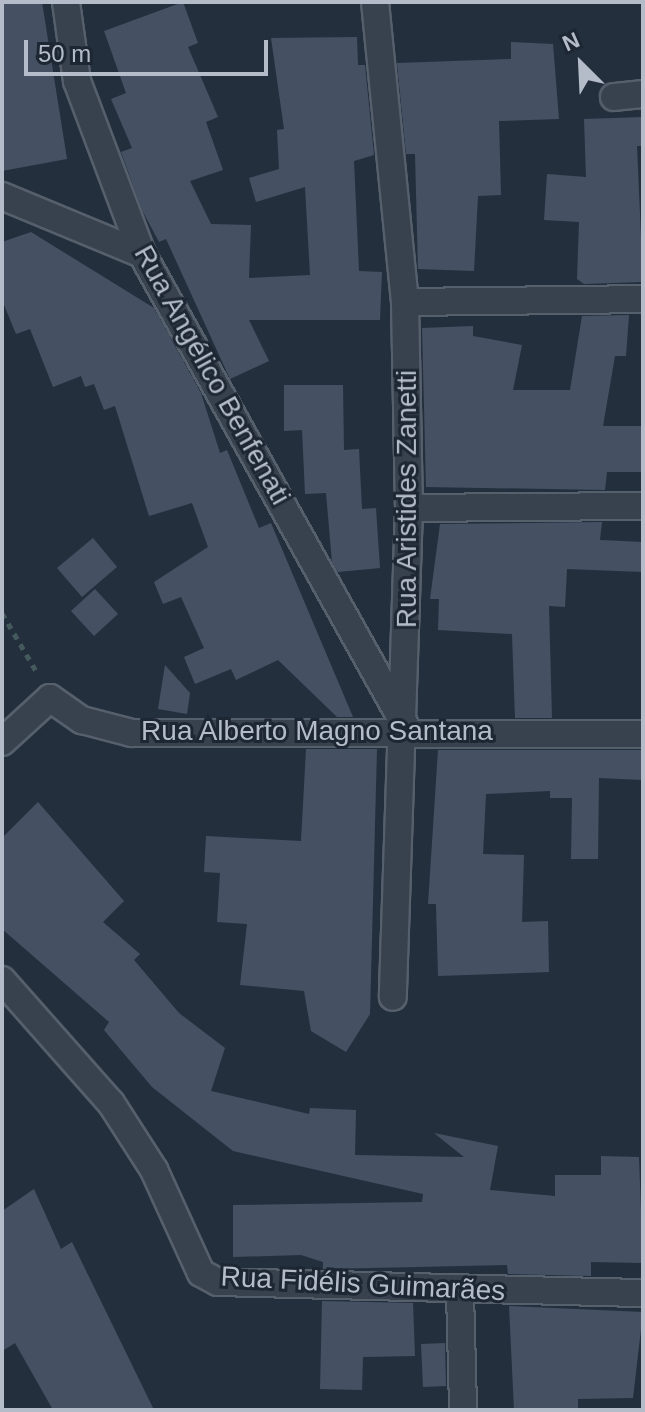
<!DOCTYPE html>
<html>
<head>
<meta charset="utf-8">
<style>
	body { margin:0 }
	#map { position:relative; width:645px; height:1412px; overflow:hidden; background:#242f3e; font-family:Helvetica,sans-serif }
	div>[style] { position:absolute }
	.building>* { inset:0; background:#455162 }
	.path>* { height:5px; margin-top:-2.5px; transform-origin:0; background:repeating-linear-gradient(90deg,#44595c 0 6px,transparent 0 12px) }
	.roads { filter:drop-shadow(2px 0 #565f6c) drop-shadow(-2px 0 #565f6c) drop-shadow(0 2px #565f6c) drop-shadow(0 -2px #565f6c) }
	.minor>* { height:26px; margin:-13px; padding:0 13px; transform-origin:13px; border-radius:13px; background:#38414e }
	span { translate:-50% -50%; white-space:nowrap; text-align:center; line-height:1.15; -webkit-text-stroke:6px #1d2633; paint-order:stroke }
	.street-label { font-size:28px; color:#b4bcc9 }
	.frame { position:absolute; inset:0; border:4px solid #b4bcc9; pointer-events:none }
	.north { position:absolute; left:541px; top:24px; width:80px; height:80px; -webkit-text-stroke:6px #1d2633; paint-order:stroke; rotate:336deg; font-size:22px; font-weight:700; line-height:32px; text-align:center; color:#b4bcc9 }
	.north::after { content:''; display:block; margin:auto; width:28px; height:36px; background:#b4bcc9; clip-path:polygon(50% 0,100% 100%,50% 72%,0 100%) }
	.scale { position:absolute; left:24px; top:40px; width:244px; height:36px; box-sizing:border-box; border:4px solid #b4bcc9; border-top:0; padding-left:10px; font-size:24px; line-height:28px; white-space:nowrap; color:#b4bcc9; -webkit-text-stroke:6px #1d2633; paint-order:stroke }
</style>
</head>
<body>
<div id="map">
	<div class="building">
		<div style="clip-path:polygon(2px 2px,42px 2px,67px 159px,2px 171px)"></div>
		<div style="clip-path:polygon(183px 2px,198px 43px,188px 47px,218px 117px,206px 122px,223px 170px,190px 181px,211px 224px,251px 225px,249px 278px,310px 275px,305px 187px,256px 202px,249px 178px,279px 169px,277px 130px,284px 129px,271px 38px,357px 37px,358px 65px,365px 65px,374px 155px,354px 161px,359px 271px,382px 272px,380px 320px,249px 320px,269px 361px,230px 379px,166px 239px,159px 242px,142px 210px,121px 152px,132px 148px,111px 99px,126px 93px,104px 31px)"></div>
		<div style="clip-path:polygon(511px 42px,553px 44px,559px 119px,499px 121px,501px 195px,478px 196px,474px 271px,418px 269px,415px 154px,406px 154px,397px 63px,511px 59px)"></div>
		<div style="clip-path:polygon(643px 117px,643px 146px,637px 146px,643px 282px,584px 284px,577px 279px,579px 222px,544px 220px,547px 174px,586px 177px,584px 119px)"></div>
		<div style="clip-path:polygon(31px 232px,154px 308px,201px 393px,220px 453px,227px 450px,259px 528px,271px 523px,353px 717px,337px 717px,278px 660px,236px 680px,231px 669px,195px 684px,184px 657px,204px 648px,181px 597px,163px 604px,154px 582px,208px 547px,192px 503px,149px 516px,115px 406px,104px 410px,94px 384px,85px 387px,81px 376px,53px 387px,30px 329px,16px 334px,2px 300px,2px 242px)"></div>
		<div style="clip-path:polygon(629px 315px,626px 356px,615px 356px,603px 426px,643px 426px,643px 472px,607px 472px,605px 490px,426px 487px,422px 328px,473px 326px,473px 336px,522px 345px,513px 390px,570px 390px,582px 316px)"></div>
		<div style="clip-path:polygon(284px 385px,343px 385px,344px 450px,359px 449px,362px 509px,376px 508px,380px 568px,338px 572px,332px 562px,326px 493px,305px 494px,302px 430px,284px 431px)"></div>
		<div style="clip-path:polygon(602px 522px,600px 540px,643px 542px,643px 572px,567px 569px,565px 607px,549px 606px,552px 718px,515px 718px,512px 634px,438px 630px,439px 599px,430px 599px,440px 524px)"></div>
		<div style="clip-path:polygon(93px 538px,117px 567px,82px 597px,57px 568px)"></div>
		<div style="clip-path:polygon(95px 589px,118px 614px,94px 636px,71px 611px)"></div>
		<div style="clip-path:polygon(165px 665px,190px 693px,187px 714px,158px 709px)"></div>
		<div style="clip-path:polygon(306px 749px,377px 749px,370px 1014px,346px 1052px,311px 1031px,304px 991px,240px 985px,247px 924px,217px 922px,220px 873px,204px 872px,206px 836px,301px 841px)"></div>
		<div style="clip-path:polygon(438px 750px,643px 750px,643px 780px,599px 778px,598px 859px,571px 859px,572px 798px,550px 798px,550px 791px,486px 794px,483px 854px,524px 855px,522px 922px,548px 921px,549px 972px,438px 976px,436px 904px,428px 904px)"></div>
		<div style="clip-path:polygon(38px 802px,124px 901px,103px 922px,140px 954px,134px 960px,179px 1013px,225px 1048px,211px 1091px,309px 1114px,310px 1108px,356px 1110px,355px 1155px,464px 1157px,434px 1133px,498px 1146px,490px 1190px,555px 1196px,555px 1175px,601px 1175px,601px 1156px,639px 1157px,643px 1263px,591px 1262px,591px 1276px,508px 1274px,507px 1265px,323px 1269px,323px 1262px,301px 1255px,233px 1257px,233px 1205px,422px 1202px,423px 1194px,233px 1151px,152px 1087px,104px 1030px,109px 1022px,2px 929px,2px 838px)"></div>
		<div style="clip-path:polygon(34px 1189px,61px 1249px,72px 1242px,154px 1410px,53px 1410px,15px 1343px,2px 1351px,2px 1211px)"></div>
		<div style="clip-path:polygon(322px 1301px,413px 1303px,415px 1356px,363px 1357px,362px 1390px,320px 1389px)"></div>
		<div style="clip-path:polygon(509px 1306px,643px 1312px,633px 1398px,578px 1399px,578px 1410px,514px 1410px)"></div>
		<div style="clip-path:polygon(445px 1343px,446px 1386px,423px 1387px,421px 1344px)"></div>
	</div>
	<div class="path">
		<div style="left:2px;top:613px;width:71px;rotate:59.5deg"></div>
	</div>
	<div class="roads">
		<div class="minor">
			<div style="left:66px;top:2px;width:80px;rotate:82.1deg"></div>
			<div style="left:77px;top:81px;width:185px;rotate:69.4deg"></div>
			<div style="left:142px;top:254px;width:539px;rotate:60.82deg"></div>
			<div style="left:375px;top:2px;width:301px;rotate:84.3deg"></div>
			<div style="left:405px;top:302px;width:206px;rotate:88.9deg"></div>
			<div style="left:409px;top:508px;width:489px;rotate:91.9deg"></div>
			<div style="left:614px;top:97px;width:29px;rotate:-6deg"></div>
			<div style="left:2px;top:196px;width:152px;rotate:22.5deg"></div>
			<div style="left:405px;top:302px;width:238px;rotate:-0.7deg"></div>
			<div style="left:409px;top:508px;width:234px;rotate:-0.5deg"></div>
			<div style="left:2px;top:742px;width:65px;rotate:-42.5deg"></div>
			<div style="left:50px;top:698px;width:39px;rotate:35deg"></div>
			<div style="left:82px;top:720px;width:52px;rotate:14.6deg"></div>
			<div style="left:132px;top:733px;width:511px;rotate:0.11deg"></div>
			<div style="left:2px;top:980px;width:164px;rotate:48.5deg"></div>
			<div style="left:111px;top:1103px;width:80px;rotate:57.3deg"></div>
			<div style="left:154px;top:1170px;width:113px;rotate:65.5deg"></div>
			<div style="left:201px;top:1273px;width:19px;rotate:28deg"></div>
			<div style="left:218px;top:1282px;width:425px;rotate:1.5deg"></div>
			<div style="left:460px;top:1292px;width:118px;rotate:88.5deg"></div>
		</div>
	</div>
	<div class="street-label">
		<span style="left:212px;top:375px;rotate:61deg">Rua Angélico Benfenati</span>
		<span style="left:407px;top:499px;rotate:-90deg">Rua Aristides Zanetti</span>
		<span style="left:317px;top:731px">Rua Alberto Magno Santana</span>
		<span style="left:363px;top:1284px;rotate:3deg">Rua Fidélis Guimarães</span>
	</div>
	<div class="frame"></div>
	<div class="north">N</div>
	<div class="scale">50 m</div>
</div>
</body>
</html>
